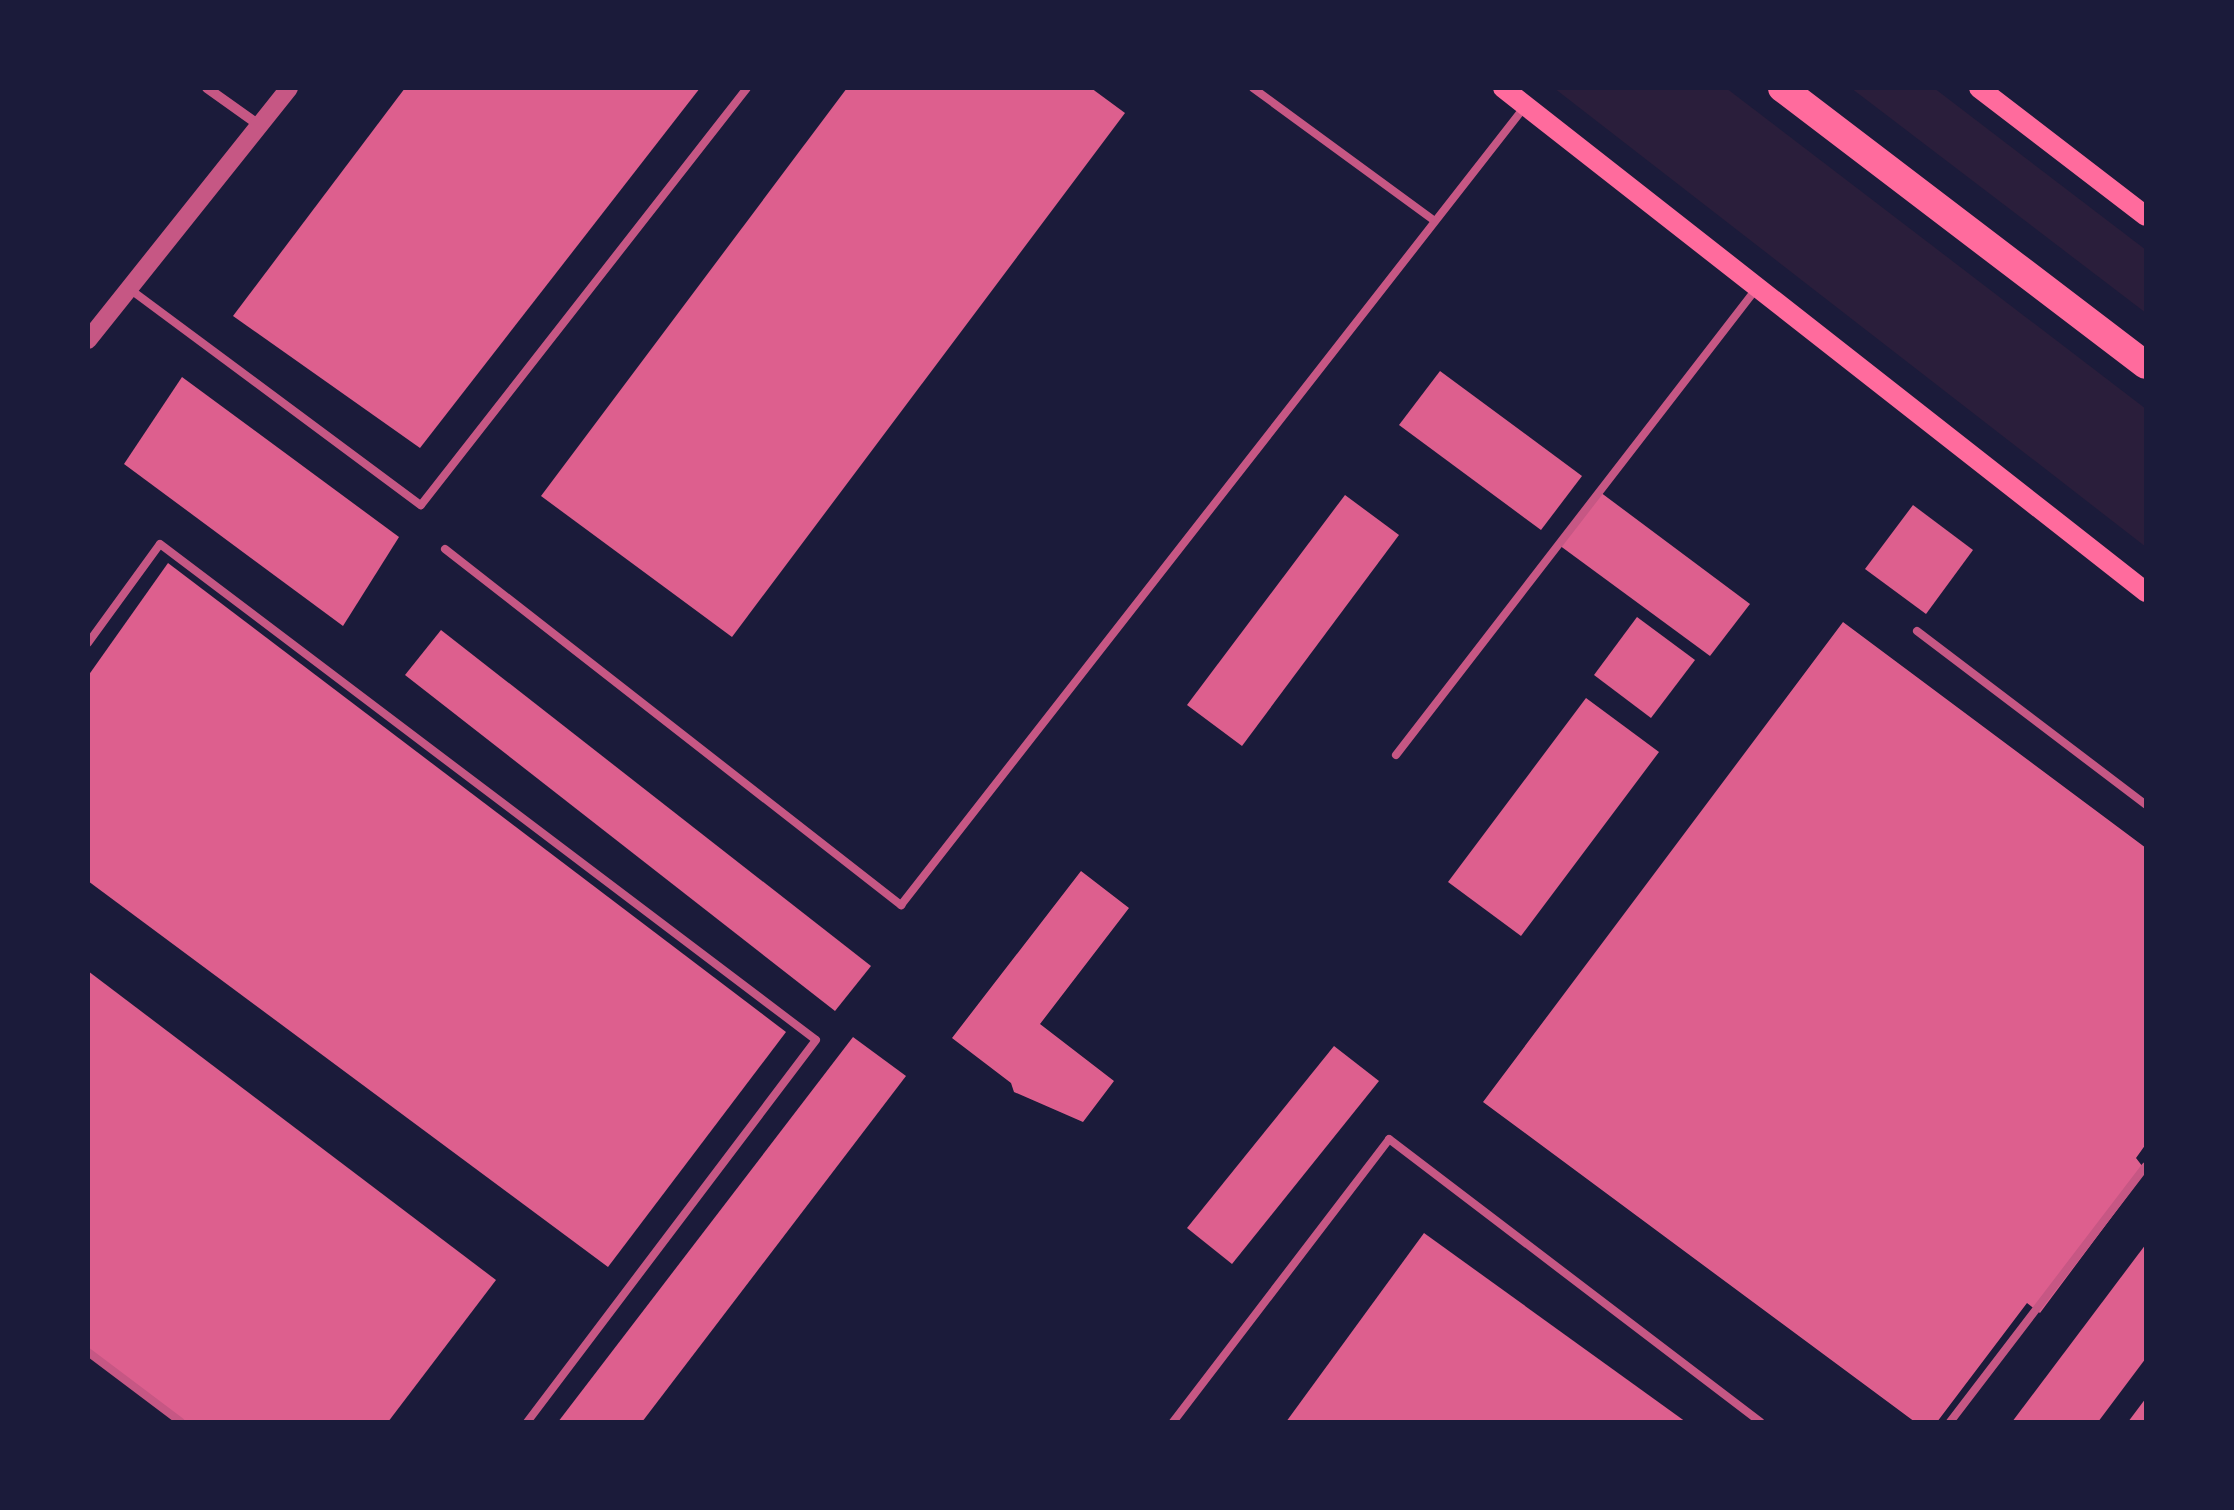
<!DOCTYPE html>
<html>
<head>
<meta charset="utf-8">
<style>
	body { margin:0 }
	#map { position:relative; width:2234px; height:1510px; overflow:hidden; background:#1b1b3a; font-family:"Crimson Pro",serif }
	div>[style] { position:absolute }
	.green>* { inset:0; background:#2a1e3b }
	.building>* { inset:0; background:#dd5f8e }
	.service>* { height:8px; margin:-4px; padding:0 4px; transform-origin:4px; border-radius:4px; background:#c65784 }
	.minor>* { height:10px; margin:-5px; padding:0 5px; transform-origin:5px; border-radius:5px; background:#c65784 }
	.tertiary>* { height:18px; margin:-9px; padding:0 9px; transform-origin:9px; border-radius:9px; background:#c65784 }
	.secondary>* { height:20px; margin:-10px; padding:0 10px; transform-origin:10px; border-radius:10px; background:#ff6b9d }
	.trunk>* { height:28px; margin:-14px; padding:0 14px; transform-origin:14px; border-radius:14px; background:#ff6b9d }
	span { translate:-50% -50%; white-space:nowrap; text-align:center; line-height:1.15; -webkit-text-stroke:8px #1b1b3a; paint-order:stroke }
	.frame { position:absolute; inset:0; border:90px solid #1b1b3a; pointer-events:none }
</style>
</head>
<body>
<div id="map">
	<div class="green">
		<div style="clip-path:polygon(1554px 88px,1726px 88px,2146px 409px,2146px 547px)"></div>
		<div style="clip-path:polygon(1851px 88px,1934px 88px,2146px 250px,2146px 313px)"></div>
	</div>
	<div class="building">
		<div style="clip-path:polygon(405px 88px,700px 88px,420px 448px,233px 316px)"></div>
		<div style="clip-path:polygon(847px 88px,1091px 88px,1125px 113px,732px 637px,541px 496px)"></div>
		<div style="clip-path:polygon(1440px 371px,1582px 476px,1541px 530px,1399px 425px)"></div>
		<div style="clip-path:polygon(182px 377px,399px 537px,343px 626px,124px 464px)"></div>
		<div style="clip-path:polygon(1600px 492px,1750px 604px,1710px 656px,1559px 545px)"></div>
		<div style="clip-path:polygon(1345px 495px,1399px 535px,1242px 746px,1187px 705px)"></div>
		<div style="clip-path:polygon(1913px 505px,1973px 550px,1926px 614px,1865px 569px)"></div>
		<div style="clip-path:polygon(168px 563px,786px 1032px,608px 1267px,88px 881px,88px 676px)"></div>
		<div style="clip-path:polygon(1637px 617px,1695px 660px,1651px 718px,1594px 675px)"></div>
		<div style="clip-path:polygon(1843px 622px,2146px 848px,2146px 1144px,2136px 1158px,2146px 1171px,2040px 1313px,2027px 1303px,1937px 1422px,1915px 1422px,1483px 1102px)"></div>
		<div style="clip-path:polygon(441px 630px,871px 966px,835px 1011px,405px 675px)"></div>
		<div style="clip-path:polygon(1586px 698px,1659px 752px,1521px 936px,1448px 882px)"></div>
		<div style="clip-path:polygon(1081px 871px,1129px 908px,1040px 1024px,1114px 1081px,1083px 1122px,1014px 1092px,1011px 1083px,952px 1038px)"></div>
		<div style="clip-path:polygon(88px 971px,496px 1280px,388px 1422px,181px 1422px,88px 1352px)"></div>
		<div style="clip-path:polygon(853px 1037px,906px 1076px,642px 1422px,558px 1422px)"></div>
		<div style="clip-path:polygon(1334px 1046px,1379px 1081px,1232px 1264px,1187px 1228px)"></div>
		<div style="clip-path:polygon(1424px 1233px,1686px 1422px,1286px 1422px)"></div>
		<div style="clip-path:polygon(2146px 1244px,2146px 1358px,2098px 1422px,2012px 1422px)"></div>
		<div style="clip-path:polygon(2146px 1398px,2146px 1422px,2128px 1422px)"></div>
	</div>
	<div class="service">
		<div style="left:1253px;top:88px;width:225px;rotate:36.2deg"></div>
		<div style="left:131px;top:290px;width:361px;rotate:36.6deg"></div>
		<div style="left:421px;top:505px;width:529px;rotate:-51.98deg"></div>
		<div style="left:445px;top:549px;width:579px;rotate:37.98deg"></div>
		<div style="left:901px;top:905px;width:1010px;rotate:-52deg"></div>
		<div style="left:1917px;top:631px;width:288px;rotate:37.2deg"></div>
		<div style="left:88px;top:643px;width:122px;rotate:-54deg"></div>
		<div style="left:160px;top:544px;width:822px;rotate:37.09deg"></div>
		<div style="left:816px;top:1040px;width:479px;rotate:127.1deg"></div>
		<div style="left:1396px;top:755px;width:589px;rotate:-52.31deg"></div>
		<div style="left:88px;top:1352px;width:116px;rotate:37deg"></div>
		<div style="left:1173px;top:1422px;width:356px;rotate:-52.6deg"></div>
		<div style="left:1389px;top:1139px;width:467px;rotate:37.3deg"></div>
		<div style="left:1950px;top:1422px;width:322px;rotate:-52.6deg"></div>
	</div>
	<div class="minor">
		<div style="left:207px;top:88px;width:64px;rotate:35.4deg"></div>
	</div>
	<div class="tertiary">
		<div style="left:88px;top:340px;width:322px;rotate:-51.4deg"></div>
	</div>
	<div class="secondary">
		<div style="left:1503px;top:88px;width:817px;rotate:38.09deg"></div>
		<div style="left:1979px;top:88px;width:210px;rotate:37.5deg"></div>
	</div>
	<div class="trunk">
		<div style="left:1782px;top:88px;width:457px;rotate:37.3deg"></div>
	</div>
	<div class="frame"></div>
</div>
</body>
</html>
